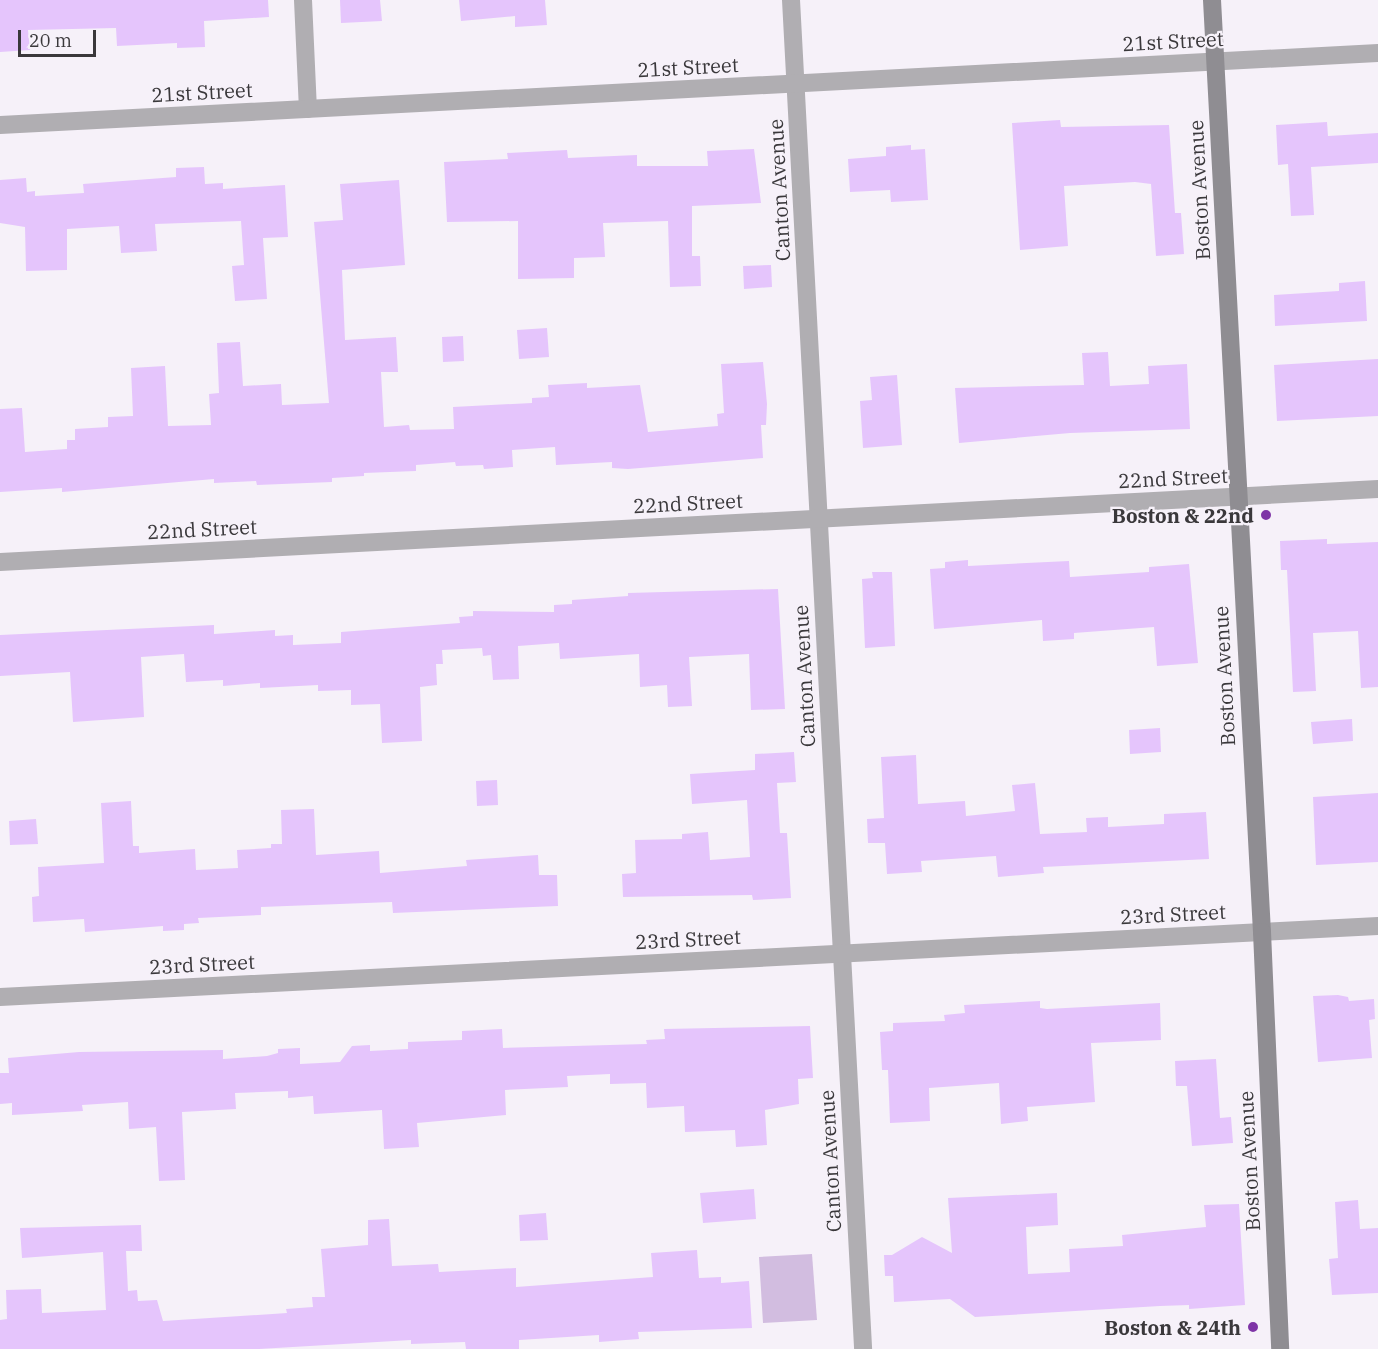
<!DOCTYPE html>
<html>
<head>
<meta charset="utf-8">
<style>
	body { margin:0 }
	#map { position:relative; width:1378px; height:1349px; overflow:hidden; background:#f6f1f9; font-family:"IBM Plex Serif",serif }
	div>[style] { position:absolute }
	.green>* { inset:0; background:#d2bde0 }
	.building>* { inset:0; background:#e5c5fc }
	.street>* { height:18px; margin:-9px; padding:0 9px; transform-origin:9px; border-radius:9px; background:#b0aeb2 }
	.secondary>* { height:18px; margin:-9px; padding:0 9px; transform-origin:9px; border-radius:9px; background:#8f8d92 }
	.dots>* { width:16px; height:16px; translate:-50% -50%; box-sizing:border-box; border:3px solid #f6f1f9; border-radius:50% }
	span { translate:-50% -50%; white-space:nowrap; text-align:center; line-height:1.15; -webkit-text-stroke:4.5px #f6f1f9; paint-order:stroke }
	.street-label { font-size:20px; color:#3a383b }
	.poi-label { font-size:20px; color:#3a383b; font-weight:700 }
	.right { translate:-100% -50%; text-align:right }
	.scale { position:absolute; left:18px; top:30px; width:78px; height:27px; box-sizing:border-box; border:3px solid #3a383b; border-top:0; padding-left:8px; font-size:18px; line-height:21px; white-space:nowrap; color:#3a383b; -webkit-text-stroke:4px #f6f1f9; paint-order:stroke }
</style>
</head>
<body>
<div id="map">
	<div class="green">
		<div style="clip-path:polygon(812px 1254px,817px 1320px,763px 1323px,759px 1257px)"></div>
	</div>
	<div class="building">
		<div style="clip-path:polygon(0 0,268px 0,269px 17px,204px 21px,205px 47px,177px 48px,177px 43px,117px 46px,116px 28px,28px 30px,30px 50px,0 52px)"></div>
		<div style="clip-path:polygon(340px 0,380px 0,382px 21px,341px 23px)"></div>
		<div style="clip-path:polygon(459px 0,545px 0,547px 25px,515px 27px,515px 16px,461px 21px)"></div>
		<div style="clip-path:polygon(1060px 120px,1061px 127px,1169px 125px,1175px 213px,1181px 213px,1184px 254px,1156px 256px,1151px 184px,1135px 182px,1064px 186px,1068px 246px,1020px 250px,1012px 123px)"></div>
		<div style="clip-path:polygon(1327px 122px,1328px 136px,1378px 133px,1378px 163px,1311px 167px,1314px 215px,1291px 216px,1288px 164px,1278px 165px,1276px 125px)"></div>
		<div style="clip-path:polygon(911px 145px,911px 150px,925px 149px,928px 200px,891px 202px,890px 190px,850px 192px,848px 159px,886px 156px,886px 147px)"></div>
		<div style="clip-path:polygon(754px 149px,761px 203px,692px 206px,692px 256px,700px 256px,701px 286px,670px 287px,668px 221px,603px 223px,605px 257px,574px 258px,574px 278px,518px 279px,518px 221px,447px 222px,444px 162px,508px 159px,507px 153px,567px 150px,568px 158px,637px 155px,637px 166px,708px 166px,707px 151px)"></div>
		<div style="clip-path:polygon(204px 167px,205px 184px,223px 183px,223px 189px,285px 185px,288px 237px,263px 238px,267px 299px,235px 301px,232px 266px,244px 265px,241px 221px,155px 224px,157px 251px,121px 253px,119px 226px,67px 229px,67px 270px,26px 271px,25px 227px,0 223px,0 180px,26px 178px,27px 192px,35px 191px,35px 196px,84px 193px,83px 184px,176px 177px,176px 168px)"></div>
		<div style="clip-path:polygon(399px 180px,405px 265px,342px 270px,345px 340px,396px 337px,398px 372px,381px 372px,384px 427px,409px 425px,410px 430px,454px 429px,453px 407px,532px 403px,532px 398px,549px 397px,548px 385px,587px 383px,587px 388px,640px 385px,648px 432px,718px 426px,717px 414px,724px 413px,721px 364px,763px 362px,767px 404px,766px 425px,761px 425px,763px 458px,628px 469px,612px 468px,612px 462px,556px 465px,555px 447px,512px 450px,513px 467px,484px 469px,483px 465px,456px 466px,455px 462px,416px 465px,416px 471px,364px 473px,364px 476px,332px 478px,332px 482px,257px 485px,256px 481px,214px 483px,214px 479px,62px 492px,62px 488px,0 492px,0 409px,22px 408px,25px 452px,67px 449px,67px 440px,75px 440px,75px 429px,108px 427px,108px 417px,133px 416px,131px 368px,165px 366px,168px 426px,211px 425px,209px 394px,219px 393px,217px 343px,240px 342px,243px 386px,281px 384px,282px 405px,329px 403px,314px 222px,343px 220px,340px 184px)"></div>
		<div style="clip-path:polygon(771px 265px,772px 287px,744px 289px,743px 266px)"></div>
		<div style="clip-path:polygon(1365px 281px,1367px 321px,1275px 326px,1274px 295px,1339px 291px,1339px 283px)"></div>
		<div style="clip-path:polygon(547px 328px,549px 357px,519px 359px,517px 330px)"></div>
		<div style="clip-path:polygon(463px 336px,464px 361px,443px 362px,442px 337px)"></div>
		<div style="clip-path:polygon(1108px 352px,1110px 386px,1149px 384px,1148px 366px,1187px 364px,1190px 429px,1070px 433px,959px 443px,955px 388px,1084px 385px,1082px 353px)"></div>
		<div style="clip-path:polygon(1378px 359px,1378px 416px,1277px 421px,1274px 365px)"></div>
		<div style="clip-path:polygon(897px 375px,902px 445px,863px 448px,860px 401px,872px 400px,870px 377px)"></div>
		<div style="clip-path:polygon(1327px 539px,1327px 544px,1378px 542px,1378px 687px,1361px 688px,1358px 631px,1313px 633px,1316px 691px,1293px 692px,1287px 570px,1281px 570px,1280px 541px)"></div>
		<div style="clip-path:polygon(968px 560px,968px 566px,1069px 561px,1070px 577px,1149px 572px,1149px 567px,1189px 564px,1198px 663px,1157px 666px,1154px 627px,1074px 633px,1074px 639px,1043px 641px,1042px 620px,934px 629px,930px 569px,945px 568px,945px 562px)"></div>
		<div style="clip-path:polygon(872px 572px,892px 572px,895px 646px,865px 648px,862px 579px,873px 578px)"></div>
		<div style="clip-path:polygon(778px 589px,785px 709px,751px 710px,749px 654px,689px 657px,692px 706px,668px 707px,667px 685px,640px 687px,639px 654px,560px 659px,559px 643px,518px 646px,519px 679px,493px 680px,491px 655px,483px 656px,482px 648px,442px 650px,443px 664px,436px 664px,437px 685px,420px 687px,422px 741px,382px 743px,380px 704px,351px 705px,351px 690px,318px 691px,318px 685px,260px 688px,260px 683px,223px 686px,223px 680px,186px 682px,184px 654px,141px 657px,144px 717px,73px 722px,70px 672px,0 676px,0 635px,214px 625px,214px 634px,275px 630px,275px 636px,293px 635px,293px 645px,341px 643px,341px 632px,460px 623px,459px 617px,473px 616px,473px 611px,554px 612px,554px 605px,572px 604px,572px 600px,628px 596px,628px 593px)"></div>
		<div style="clip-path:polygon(1352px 719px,1353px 741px,1313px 744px,1311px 722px)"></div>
		<div style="clip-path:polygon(1160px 728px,1161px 752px,1130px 754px,1129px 730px)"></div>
		<div style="clip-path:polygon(794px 752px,796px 782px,777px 783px,780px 833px,787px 833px,791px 898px,753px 900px,752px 895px,623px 897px,622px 874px,636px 873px,635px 840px,682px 839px,682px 834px,708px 832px,710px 860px,750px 857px,747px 800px,692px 804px,690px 774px,755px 770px,755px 754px)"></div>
		<div style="clip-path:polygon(916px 755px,918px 804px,965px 801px,966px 816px,1015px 811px,1012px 785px,1035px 783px,1040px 834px,1087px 832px,1086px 818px,1108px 817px,1108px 827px,1164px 824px,1164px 814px,1206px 812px,1209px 859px,1043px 867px,1044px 873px,998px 877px,996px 856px,921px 861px,922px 872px,887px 874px,885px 843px,868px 843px,867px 819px,884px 818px,881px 757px)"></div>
		<div style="clip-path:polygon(497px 780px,498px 805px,477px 806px,476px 781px)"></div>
		<div style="clip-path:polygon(1378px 793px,1378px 862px,1316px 865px,1313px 797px)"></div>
		<div style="clip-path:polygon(131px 801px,133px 846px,139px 846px,139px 853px,195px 849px,196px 870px,238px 868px,237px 850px,271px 848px,271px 844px,282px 844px,281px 810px,314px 809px,316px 855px,379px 851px,380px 873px,467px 866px,466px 860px,538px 855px,539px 875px,557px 875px,558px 906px,393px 913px,392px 902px,261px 907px,261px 915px,198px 918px,199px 923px,184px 924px,184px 930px,163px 931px,163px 926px,85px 932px,84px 919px,33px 922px,32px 897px,39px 896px,38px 867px,104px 863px,101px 803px)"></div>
		<div style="clip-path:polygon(36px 819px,38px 844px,10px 845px,9px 821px)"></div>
		<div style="clip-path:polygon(1338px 995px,1348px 997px,1349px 1001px,1374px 999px,1375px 1019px,1369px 1020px,1372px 1058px,1318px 1062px,1313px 996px)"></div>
		<div style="clip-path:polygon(1040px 1001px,1040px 1008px,1047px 1009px,1160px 1003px,1161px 1040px,1091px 1043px,1095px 1102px,1027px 1107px,1028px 1121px,1001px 1124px,999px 1083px,929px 1088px,930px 1121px,890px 1123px,888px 1070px,882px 1070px,880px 1032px,893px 1031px,893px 1023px,945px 1021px,944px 1015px,965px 1013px,964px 1005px)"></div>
		<div style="clip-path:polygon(810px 1026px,813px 1078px,798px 1079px,799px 1104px,765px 1110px,767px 1145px,736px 1147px,735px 1130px,685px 1132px,684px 1106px,647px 1108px,646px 1083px,610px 1084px,610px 1074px,567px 1076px,568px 1087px,505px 1090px,506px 1115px,417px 1123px,419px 1147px,384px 1149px,382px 1110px,314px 1114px,313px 1096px,288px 1098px,288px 1091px,235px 1093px,236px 1109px,182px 1112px,185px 1180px,159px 1181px,156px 1127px,129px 1129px,128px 1102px,82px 1105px,83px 1111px,12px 1115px,12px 1103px,0 1104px,0 1073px,9px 1073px,8px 1058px,79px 1052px,223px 1050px,223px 1059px,267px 1056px,278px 1053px,278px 1049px,300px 1048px,300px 1064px,340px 1062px,352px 1046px,370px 1045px,370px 1051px,408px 1049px,408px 1042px,462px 1040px,462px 1031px,502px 1029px,503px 1048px,647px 1044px,646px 1040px,665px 1039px,664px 1029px)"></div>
		<div style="clip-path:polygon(1216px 1059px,1220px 1118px,1231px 1117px,1233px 1143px,1192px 1146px,1187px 1086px,1176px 1086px,1175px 1061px)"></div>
		<div style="clip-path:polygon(754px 1189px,756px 1219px,703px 1223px,700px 1193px)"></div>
		<div style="clip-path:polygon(1057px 1193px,1058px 1225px,1026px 1227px,1028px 1274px,1070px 1272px,1069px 1249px,1123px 1246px,1122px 1235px,1206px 1227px,1204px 1205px,1239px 1204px,1245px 1305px,1189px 1309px,1189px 1305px,1160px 1306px,975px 1317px,950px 1299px,894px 1302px,893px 1276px,885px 1276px,884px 1255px,892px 1255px,922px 1237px,952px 1253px,948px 1198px)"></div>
		<div style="clip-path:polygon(1358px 1200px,1360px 1229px,1378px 1228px,1378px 1293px,1332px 1295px,1329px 1259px,1338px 1258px,1335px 1202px)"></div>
		<div style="clip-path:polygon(546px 1213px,548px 1240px,520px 1241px,519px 1215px)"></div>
		<div style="clip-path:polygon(389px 1219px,392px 1266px,438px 1264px,439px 1272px,516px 1268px,516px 1287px,653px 1277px,651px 1253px,697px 1250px,699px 1278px,721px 1277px,721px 1283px,749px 1281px,752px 1328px,638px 1332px,639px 1339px,599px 1342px,599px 1335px,519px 1340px,519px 1349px,466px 1349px,465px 1342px,411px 1344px,411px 1340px,259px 1349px,0 1349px,0 1320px,7px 1319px,6px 1290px,41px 1289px,42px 1313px,106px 1310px,103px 1252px,22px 1258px,20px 1228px,141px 1225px,142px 1251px,126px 1251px,128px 1291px,137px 1290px,138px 1301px,157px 1300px,163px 1321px,287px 1313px,286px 1309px,313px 1307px,312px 1297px,325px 1297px,321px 1249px,368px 1245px,368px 1220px)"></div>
	</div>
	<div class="street">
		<div style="left:303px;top:0;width:109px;rotate:87.4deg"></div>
		<div style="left:791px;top:0;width:1351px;rotate:86.94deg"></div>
		<div style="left:0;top:125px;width:1380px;rotate:-2.99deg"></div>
		<div style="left:0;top:562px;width:1380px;rotate:-3.03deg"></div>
		<div style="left:0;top:997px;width:1380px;rotate:-2.95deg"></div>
	</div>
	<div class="secondary">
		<div style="left:1212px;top:0;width:933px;rotate:86.93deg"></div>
		<div style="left:1262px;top:932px;width:417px;rotate:87.5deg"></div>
	</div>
	<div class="dots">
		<div style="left:1266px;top:515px;background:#7e34a6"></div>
		<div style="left:1253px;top:1327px;background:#7e34a6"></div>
	</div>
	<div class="street-label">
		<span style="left:1173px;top:41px;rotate:-3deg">21st Street</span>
		<span style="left:688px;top:67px;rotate:-3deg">21st Street</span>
		<span style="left:202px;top:92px;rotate:-3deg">21st Street</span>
		<span style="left:779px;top:190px;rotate:-93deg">Canton Avenue</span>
		<span style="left:1199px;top:190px;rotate:-93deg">Boston Avenue</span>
		<span style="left:1173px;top:478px;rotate:-3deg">22nd Street</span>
		<span style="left:688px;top:503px;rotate:-3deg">22nd Street</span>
		<span style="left:202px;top:529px;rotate:-3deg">22nd Street</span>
		<span style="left:804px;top:676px;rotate:-93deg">Canton Avenue</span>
		<span style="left:1224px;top:676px;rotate:-93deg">Boston Avenue</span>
		<span style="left:1173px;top:914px;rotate:-3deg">23rd Street</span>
		<span style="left:688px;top:939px;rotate:-3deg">23rd Street</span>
		<span style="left:202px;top:964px;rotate:-3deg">23rd Street</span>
		<span style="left:830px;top:1161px;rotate:-93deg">Canton Avenue</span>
		<span style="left:1249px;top:1161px;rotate:-93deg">Boston Avenue</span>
	</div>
	<div class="poi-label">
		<span class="right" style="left:1254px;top:515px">Boston &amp; 22nd</span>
		<span class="right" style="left:1241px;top:1327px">Boston &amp; 24th</span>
	</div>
	<div class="scale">20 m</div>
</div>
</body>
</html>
